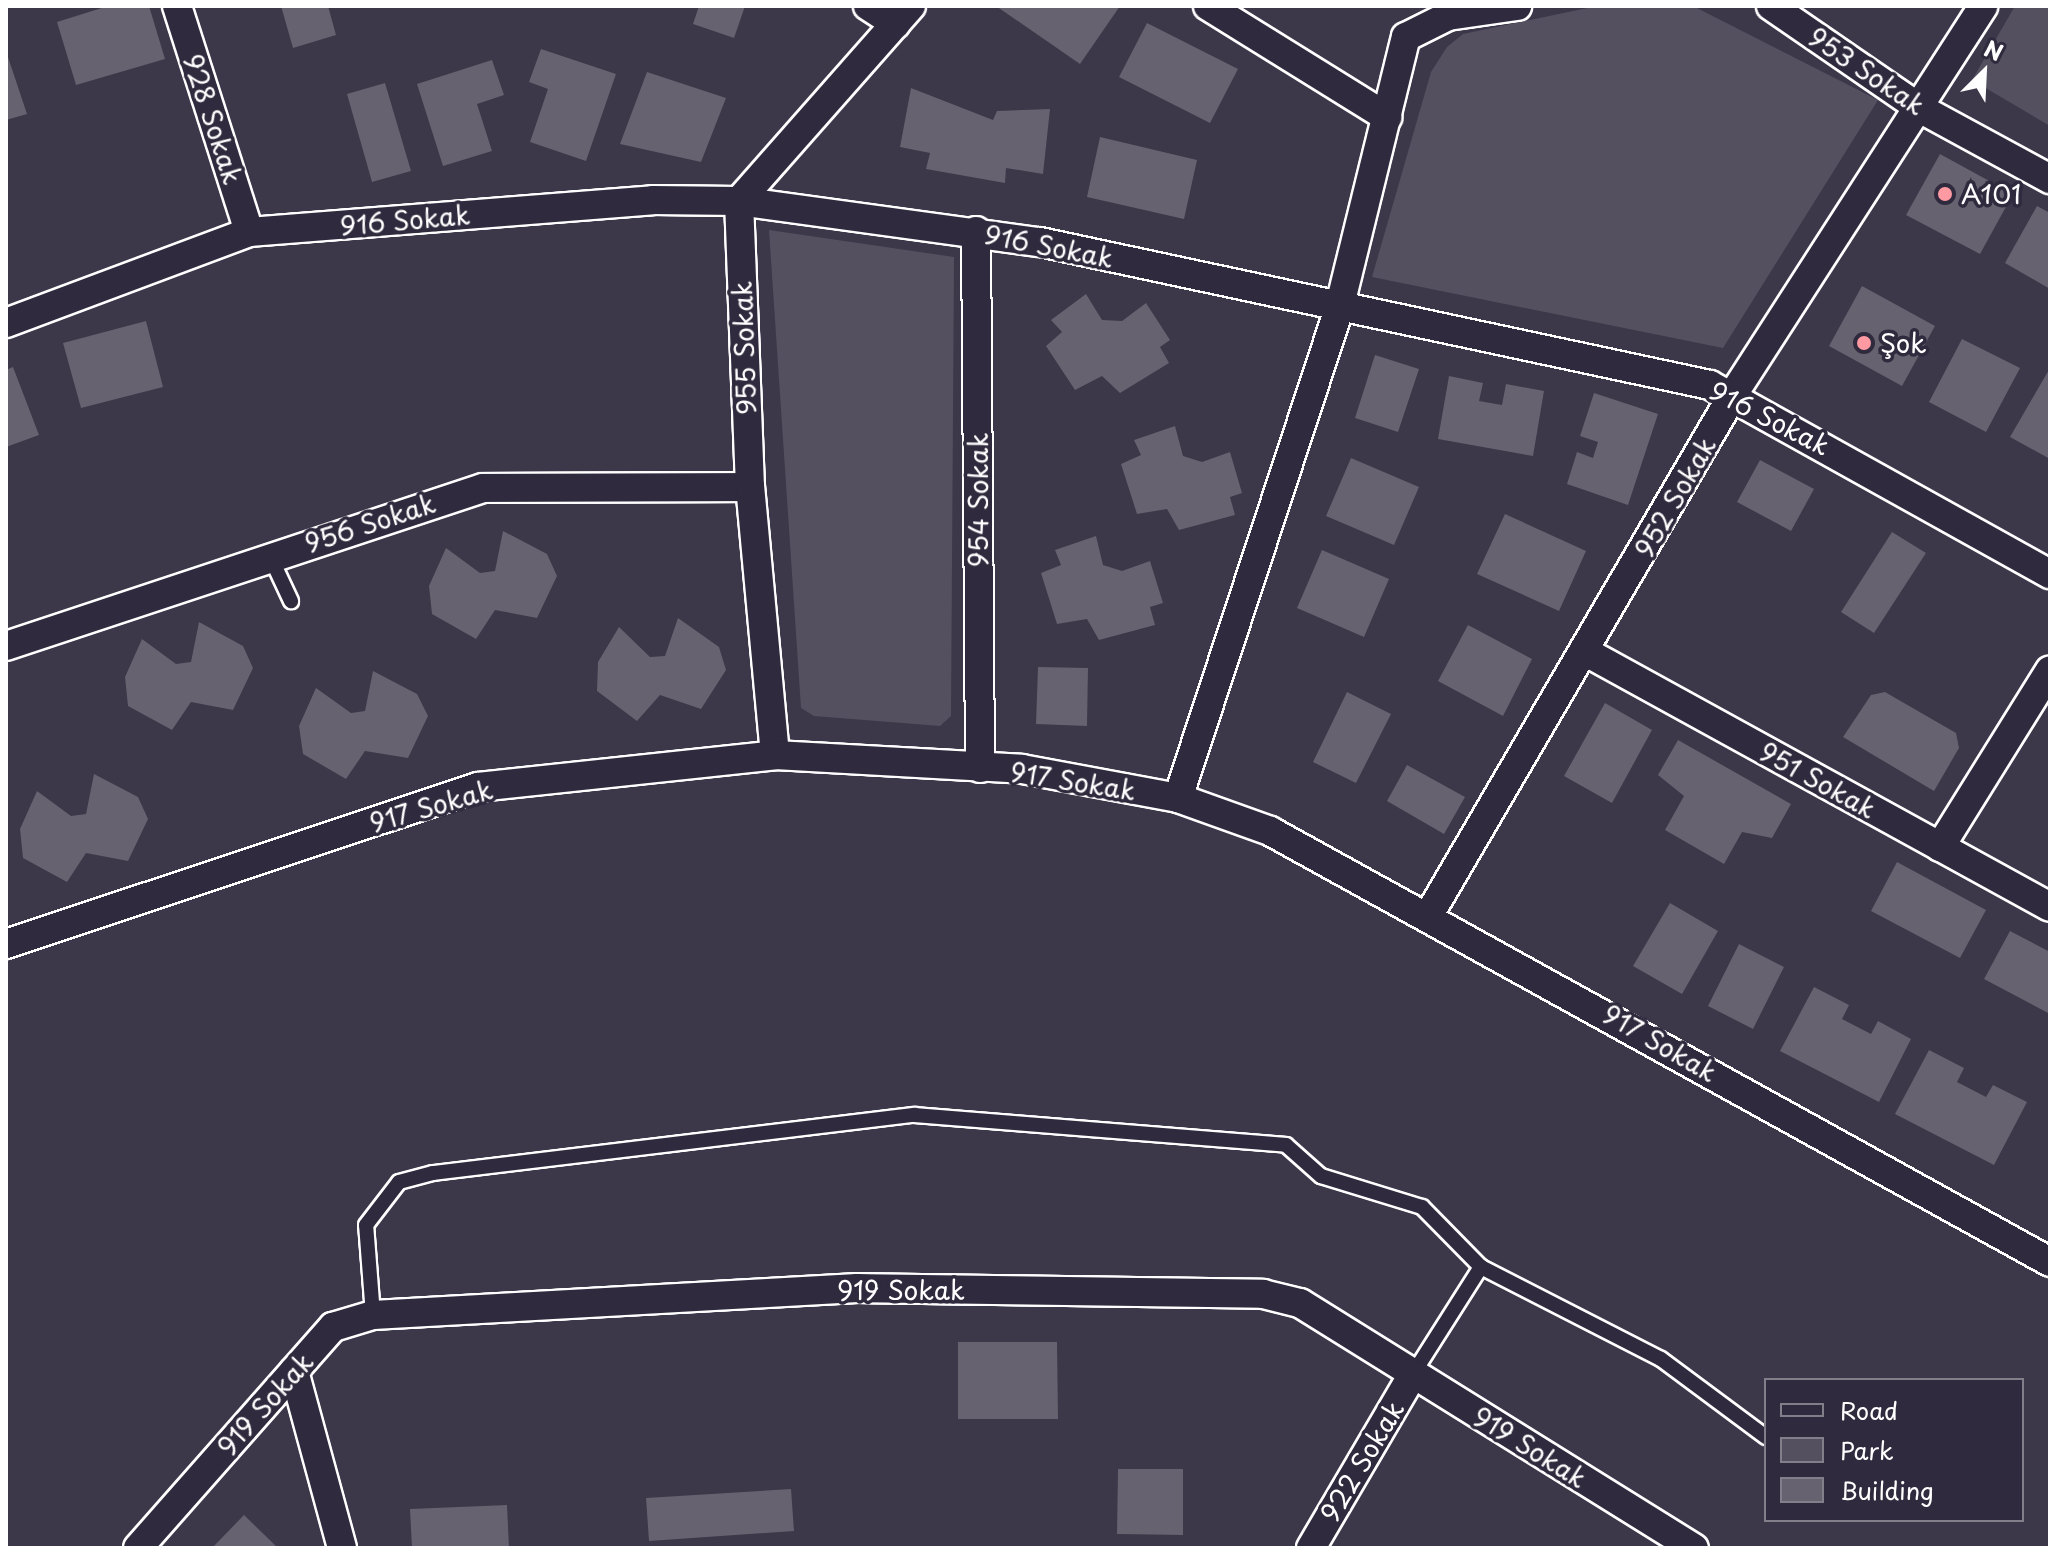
<!DOCTYPE html>
<html>
<head>
<meta charset="utf-8">
<style>
	body { margin:0 }
	#map { position:relative; width:2056px; height:1554px; overflow:hidden; background:#3c3749; font-family:"Playpen Sans",sans-serif }
	div>[style] { position:absolute }
	.green>* { inset:0; background:#555060 }
	.building>* { inset:0; background:#666270 }
	.roads { filter:drop-shadow(2px 0 #fff) drop-shadow(-2px 0 #fff) drop-shadow(0 2px #fff) drop-shadow(0 -2px #fff) }
	.service>* { height:14px; margin:-7px; padding:0 7px; transform-origin:7px; border-radius:7px; background:#2f2a3d }
	.minor>* { height:28px; margin:-14px; padding:0 14px; transform-origin:14px; border-radius:14px; background:#2f2a3d }
	.dots>* { width:22px; height:22px; translate:-50% -50%; box-sizing:border-box; border:4px solid #2f2a3d; border-radius:50% }
	span { translate:-50% -50%; white-space:nowrap; text-align:center; line-height:1.15; -webkit-text-stroke:7px #2f2a3d; paint-order:stroke }
	.street-label { font-size:26px; color:#fff }
	.poi-label { font-size:26px; color:#fff }
	.left { translate:0 -50%; text-align:left }
	.frame { position:absolute; inset:0; border:8px solid #fff; pointer-events:none }
	.legend { position:absolute; left:1764px; top:1378px; width:260px; height:144px; box-sizing:border-box; background:#2f2a3d; border:2px solid #827f8b; margin:0; padding:10px 14px; list-style:none; font-size:24px; color:#fff }
	.legend li { display:flex; align-items:center; gap:16px; height:40px }
	.legend b { width:40px; border:2px solid #827f8b }
	.north { position:absolute; left:1944px; top:32px; width:80px; height:80px; -webkit-text-stroke:6px #2f2a3d; paint-order:stroke; rotate:24deg; font-size:22px; font-weight:700; line-height:32px; text-align:center; color:#fff }
	.north::after { content:''; display:block; margin:auto; width:28px; height:36px; background:#fff; clip-path:polygon(50% 0,100% 100%,50% 72%,0 100%) }
</style>
</head>
<body>
<div id="map">
	<div class="green">
		<div style="clip-path:polygon(1597px 6px,1693px 6px,1878px 100px,1723px 348px,1372px 277px,1431px 72px,1447px 47px,1463px 34px)"></div>
		<div style="clip-path:polygon(2015px 6px,2050px 6px,2050px 126px,1972px 80px)"></div>
		<div style="clip-path:polygon(769px 230px,954px 257px,951px 716px,940px 726px,814px 716px,801px 708px)"></div>
	</div>
	<div class="building">
		<div style="clip-path:polygon(108px 6px,149px 6px,165px 59px,76px 85px,57px 22px)"></div>
		<div style="clip-path:polygon(281px 6px,328px 6px,336px 35px,293px 48px)"></div>
		<div style="clip-path:polygon(699px 6px,745px 6px,734px 38px,693px 24px)"></div>
		<div style="clip-path:polygon(996px 6px,1120px 6px,1080px 64px)"></div>
		<div style="clip-path:polygon(1147px 23px,1238px 69px,1210px 123px,1119px 77px)"></div>
		<div style="clip-path:polygon(541px 49px,616px 74px,586px 161px,530px 142px,548px 89px,529px 82px)"></div>
		<div style="clip-path:polygon(7px 54px,27px 114px,6px 120px,6px 55px)"></div>
		<div style="clip-path:polygon(492px 60px,504px 95px,477px 104px,492px 151px,443px 166px,417px 84px)"></div>
		<div style="clip-path:polygon(647px 72px,726px 98px,701px 162px,620px 144px)"></div>
		<div style="clip-path:polygon(385px 83px,411px 171px,372px 182px,347px 94px)"></div>
		<div style="clip-path:polygon(911px 88px,993px 120px,997px 111px,1050px 109px,1043px 174px,1006px 168px,1005px 183px,926px 169px,930px 153px,900px 147px)"></div>
		<div style="clip-path:polygon(1100px 137px,1197px 160px,1184px 219px,1087px 197px)"></div>
		<div style="clip-path:polygon(1940px 154px,2013px 194px,1980px 254px,1906px 215px)"></div>
		<div style="clip-path:polygon(2037px 206px,2050px 213px,2050px 289px,2005px 263px)"></div>
		<div style="clip-path:polygon(1862px 286px,1935px 326px,1902px 386px,1829px 346px)"></div>
		<div style="clip-path:polygon(1086px 294px,1102px 320px,1122px 321px,1146px 303px,1170px 340px,1160px 347px,1169px 363px,1120px 393px,1102px 376px,1075px 390px,1046px 346px,1062px 332px,1051px 320px)"></div>
		<div style="clip-path:polygon(146px 321px,163px 387px,81px 408px,63px 343px)"></div>
		<div style="clip-path:polygon(1962px 339px,2020px 368px,1986px 432px,1929px 402px)"></div>
		<div style="clip-path:polygon(1375px 355px,1419px 369px,1398px 432px,1355px 418px)"></div>
		<div style="clip-path:polygon(13px 367px,39px 435px,6px 447px,6px 370px)"></div>
		<div style="clip-path:polygon(2050px 368px,2050px 459px,2010px 437px)"></div>
		<div style="clip-path:polygon(1449px 376px,1483px 383px,1479px 401px,1502px 405px,1506px 384px,1544px 391px,1533px 456px,1438px 439px)"></div>
		<div style="clip-path:polygon(1594px 393px,1658px 414px,1628px 505px,1567px 484px,1577px 452px,1593px 458px,1598px 442px,1580px 436px)"></div>
		<div style="clip-path:polygon(1175px 426px,1183px 456px,1202px 462px,1230px 452px,1242px 493px,1230px 497px,1235px 515px,1179px 530px,1167px 509px,1137px 514px,1121px 464px,1141px 455px,1134px 440px)"></div>
		<div style="clip-path:polygon(1351px 458px,1419px 487px,1394px 545px,1326px 516px)"></div>
		<div style="clip-path:polygon(1760px 460px,1814px 489px,1791px 531px,1737px 502px)"></div>
		<div style="clip-path:polygon(1505px 514px,1586px 551px,1559px 611px,1477px 574px)"></div>
		<div style="clip-path:polygon(503px 531px,547px 554px,557px 576px,537px 618px,495px 610px,476px 639px,432px 614px,429px 586px,446px 548px,480px 573px,495px 571px)"></div>
		<div style="clip-path:polygon(1892px 532px,1926px 553px,1874px 633px,1841px 612px)"></div>
		<div style="clip-path:polygon(1096px 536px,1103px 565px,1122px 571px,1150px 561px,1163px 603px,1150px 607px,1155px 625px,1099px 640px,1087px 619px,1057px 624px,1041px 573px,1061px 565px,1055px 550px)"></div>
		<div style="clip-path:polygon(1322px 550px,1389px 579px,1364px 637px,1297px 608px)"></div>
		<div style="clip-path:polygon(678px 618px,719px 647px,726px 670px,701px 709px,660px 695px,637px 721px,597px 691px,598px 662px,619px 627px,650px 657px,665px 656px)"></div>
		<div style="clip-path:polygon(199px 622px,243px 646px,253px 668px,233px 710px,191px 702px,172px 730px,128px 706px,125px 677px,142px 639px,176px 664px,191px 662px)"></div>
		<div style="clip-path:polygon(1468px 625px,1532px 659px,1503px 716px,1438px 681px)"></div>
		<div style="clip-path:polygon(1038px 667px,1088px 668px,1087px 726px,1036px 724px)"></div>
		<div style="clip-path:polygon(373px 671px,417px 694px,428px 716px,408px 758px,365px 751px,346px 779px,303px 754px,299px 726px,316px 688px,351px 713px,365px 711px)"></div>
		<div style="clip-path:polygon(1347px 692px,1391px 714px,1356px 783px,1313px 762px)"></div>
		<div style="clip-path:polygon(1885px 692px,1956px 733px,1959px 748px,1934px 791px,1843px 737px,1871px 695px)"></div>
		<div style="clip-path:polygon(1605px 703px,1652px 730px,1612px 803px,1564px 776px)"></div>
		<div style="clip-path:polygon(1678px 740px,1791px 804px,1772px 838px,1742px 832px,1724px 864px,1665px 830px,1684px 796px,1658px 775px)"></div>
		<div style="clip-path:polygon(1407px 765px,1465px 797px,1444px 834px,1387px 801px)"></div>
		<div style="clip-path:polygon(94px 774px,138px 797px,148px 819px,128px 861px,86px 853px,67px 882px,23px 858px,20px 829px,37px 791px,71px 816px,86px 814px)"></div>
		<div style="clip-path:polygon(1897px 862px,1986px 910px,1960px 958px,1871px 911px)"></div>
		<div style="clip-path:polygon(1670px 903px,1718px 931px,1682px 994px,1633px 966px)"></div>
		<div style="clip-path:polygon(2010px 931px,2050px 952px,2050px 1014px,1984px 979px)"></div>
		<div style="clip-path:polygon(1739px 944px,1784px 967px,1753px 1029px,1708px 1006px)"></div>
		<div style="clip-path:polygon(1814px 987px,1849px 1005px,1842px 1019px,1871px 1034px,1878px 1021px,1911px 1039px,1879px 1102px,1780px 1051px)"></div>
		<div style="clip-path:polygon(1929px 1050px,1964px 1068px,1957px 1082px,1986px 1097px,1993px 1085px,2027px 1102px,1994px 1165px,1895px 1114px)"></div>
		<div style="clip-path:polygon(958px 1342px,1057px 1342px,1058px 1419px,958px 1419px)"></div>
		<div style="clip-path:polygon(1118px 1469px,1183px 1469px,1183px 1535px,1117px 1534px)"></div>
		<div style="clip-path:polygon(791px 1489px,794px 1531px,649px 1541px,646px 1498px)"></div>
		<div style="clip-path:polygon(507px 1505px,509px 1548px,412px 1548px,410px 1509px)"></div>
		<div style="clip-path:polygon(244px 1515px,278px 1548px,212px 1548px)"></div>
	</div>
	<div class="roads">
		<div class="service">
			<div style="left:270px;top:556px;width:50px;rotate:65deg"></div>
			<div style="left:373px;top:1315px;width:90px;rotate:-94.4deg"></div>
			<div style="left:366px;top:1225px;width:54px;rotate:-52.5deg"></div>
			<div style="left:399px;top:1182px;width:35px;rotate:-15deg"></div>
			<div style="left:433px;top:1173px;width:485px;rotate:-6.9deg"></div>
			<div style="left:915px;top:1115px;width:372px;rotate:4.6deg"></div>
			<div style="left:1286px;top:1145px;width:47px;rotate:41.5deg"></div>
			<div style="left:1321px;top:1176px;width:106px;rotate:17.1deg"></div>
			<div style="left:1422px;top:1207px;width:84px;rotate:45.5deg"></div>
			<div style="left:1481px;top:1267px;width:202px;rotate:27.1deg"></div>
			<div style="left:1661px;top:1359px;width:131px;rotate:36.6deg"></div>
			<div style="left:1413px;top:1374px;width:127px;rotate:-57.6deg"></div>
		</div>
		<div class="minor">
			<div style="left:177px;top:6px;width:237px;rotate:72.3deg"></div>
			<div style="left:868px;top:6px;width:33px;rotate:33deg"></div>
			<div style="left:1208px;top:6px;width:211px;rotate:31.8deg"></div>
			<div style="left:1771px;top:6px;width:182px;rotate:34.5deg"></div>
			<div style="left:1921px;top:109px;width:147px;rotate:28.5deg"></div>
			<div style="left:976px;top:231px;width:537px;rotate:89.57deg"></div>
			<div style="left:6px;top:323px;width:259px;rotate:-20.5deg"></div>
			<div style="left:249px;top:232px;width:405px;rotate:-4.5deg"></div>
			<div style="left:653px;top:200px;width:86px;rotate:0.7deg"></div>
			<div style="left:739px;top:201px;width:304px;rotate:7.8deg"></div>
			<div style="left:1040px;top:242px;width:685px;rotate:12.05deg"></div>
			<div style="left:1710px;top:385px;width:389px;rotate:29.1deg"></div>
			<div style="left:6px;top:646px;width:502px;rotate:-18.33deg"></div>
			<div style="left:483px;top:488px;width:267px;rotate:-0.2deg"></div>
			<div style="left:1586px;top:652px;width:529px;rotate:28.79deg"></div>
			<div style="left:775px;top:755px;width:269px;rotate:-95.3deg"></div>
			<div style="left:750px;top:487px;width:286px;rotate:-92.2deg"></div>
			<div style="left:739px;top:201px;width:260px;rotate:-48.6deg"></div>
			<div style="left:1178px;top:798px;width:515px;rotate:-71.78deg"></div>
			<div style="left:1339px;top:309px;width:280px;rotate:-76.2deg"></div>
			<div style="left:1406px;top:37px;width:47px;rotate:-26.6deg"></div>
			<div style="left:1448px;top:16px;width:70px;rotate:-8.2deg"></div>
			<div style="left:1940px;top:847px;width:208px;rotate:-58.1deg"></div>
			<div style="left:1430px;top:913px;width:602px;rotate:-59.69deg"></div>
			<div style="left:1734px;top:393px;width:460px;rotate:-57.2deg"></div>
			<div style="left:6px;top:944px;width:497px;rotate:-18.4deg"></div>
			<div style="left:478px;top:787px;width:299px;rotate:-6.1deg"></div>
			<div style="left:775px;top:755px;width:247px;rotate:3.2deg"></div>
			<div style="left:1022px;top:769px;width:159px;rotate:10.5deg"></div>
			<div style="left:1178px;top:798px;width:98px;rotate:19.7deg"></div>
			<div style="left:1270px;top:831px;width:891px;rotate:28.92deg"></div>
			<div style="left:294px;top:1371px;width:183px;rotate:74.8deg"></div>
			<div style="left:138px;top:1548px;width:295px;rotate:-48.6deg"></div>
			<div style="left:333px;top:1327px;width:42px;rotate:-16.7deg"></div>
			<div style="left:373px;top:1315px;width:485px;rotate:-3.2deg"></div>
			<div style="left:857px;top:1288px;width:406px;rotate:0.8deg"></div>
			<div style="left:1263px;top:1294px;width:38px;rotate:14deg"></div>
			<div style="left:1300px;top:1303px;width:464px;rotate:31.9deg"></div>
			<div style="left:1311px;top:1548px;width:202px;rotate:-59.6deg"></div>
		</div>
	</div>
	<div class="dots">
		<div style="left:1945px;top:194px;background:#ff9aa2"></div>
		<div style="left:1864px;top:343px;background:#ff9aa2"></div>
	</div>
	<div class="street-label">
		<span style="left:1867px;top:71px;rotate:34deg">953 Sokak</span>
		<span style="left:213px;top:119px;rotate:72deg">928 Sokak</span>
		<span style="left:405px;top:220px;rotate:-5deg">916 Sokak</span>
		<span style="left:1049px;top:246px;rotate:11deg">916 Sokak</span>
		<span style="left:744px;top:348px;rotate:-92deg">955 Sokak</span>
		<span style="left:1770px;top:418px;rotate:27deg">916 Sokak</span>
		<span style="left:1675px;top:497px;rotate:-60deg">952 Sokak</span>
		<span style="left:978px;top:500px;rotate:-90deg">954 Sokak</span>
		<span style="left:370px;top:523px;rotate:-18deg">956 Sokak</span>
		<span style="left:1818px;top:780px;rotate:29deg">951 Sokak</span>
		<span style="left:1073px;top:781px;rotate:9deg">917 Sokak</span>
		<span style="left:431px;top:806px;rotate:-16deg">917 Sokak</span>
		<span style="left:1660px;top:1043px;rotate:30deg">917 Sokak</span>
		<span style="left:901px;top:1290px">919 Sokak</span>
		<span style="left:265px;top:1404px;rotate:-48deg">919 Sokak</span>
		<span style="left:1530px;top:1447px;rotate:32deg">919 Sokak</span>
		<span style="left:1362px;top:1461px;rotate:-59deg">922 Sokak</span>
	</div>
	<div class="poi-label">
		<span class="left" style="left:1961px;top:194px">A101</span>
		<span class="left" style="left:1880px;top:343px">Şok</span>
	</div>
	<div class="frame"></div>
	<ul class="legend">
	<li><b style="height:10px;background:#2f2a3d"></b>Road</li>
	<li><b style="height:22px;background:#555060"></b>Park</li>
	<li><b style="height:22px;background:#666270"></b>Building</li>
	</ul>
	<div class="north">N</div>
</div>
</body>
</html>
